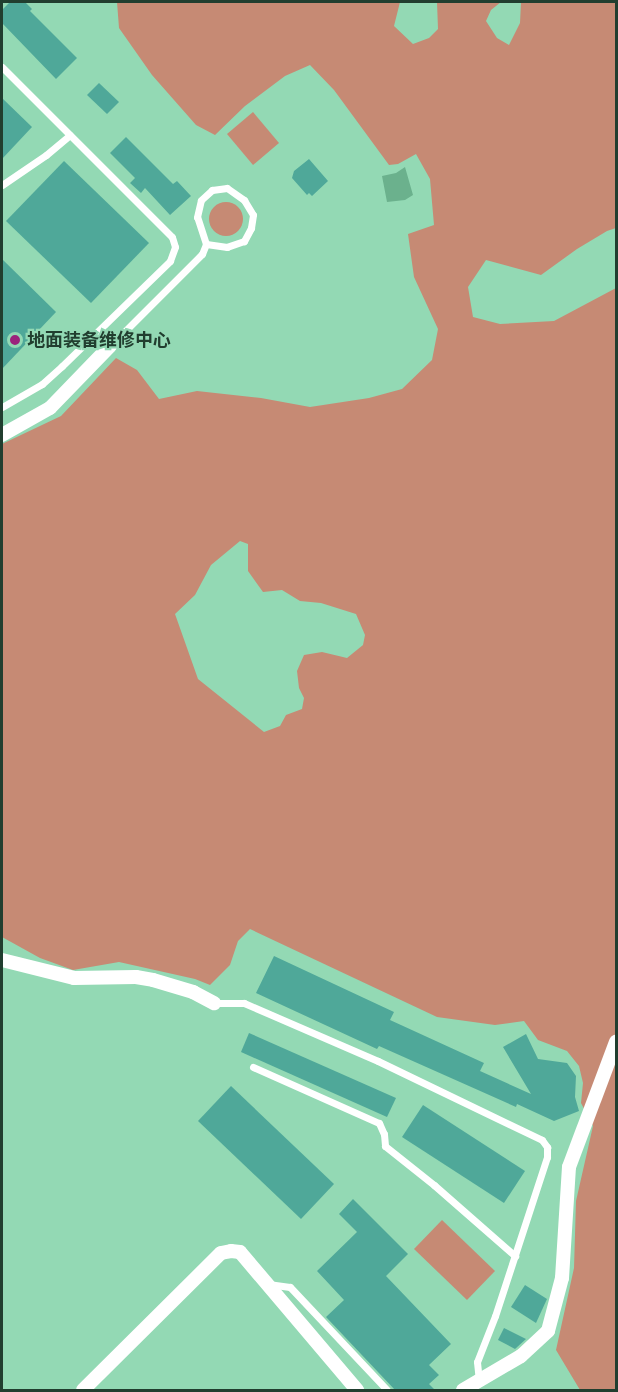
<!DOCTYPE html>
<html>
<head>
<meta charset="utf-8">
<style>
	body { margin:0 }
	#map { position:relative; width:618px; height:1392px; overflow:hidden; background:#93d9b4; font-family:Roboto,"Noto Sans SC",sans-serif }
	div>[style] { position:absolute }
	.green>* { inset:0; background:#c68a74 }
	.round { border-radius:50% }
	.water>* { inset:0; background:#6bb18d }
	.building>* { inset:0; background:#4fa899 }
	.lane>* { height:7px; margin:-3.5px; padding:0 3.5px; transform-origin:3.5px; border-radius:3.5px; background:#fff }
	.street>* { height:14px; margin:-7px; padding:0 7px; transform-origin:7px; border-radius:7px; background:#fff }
	.dots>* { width:16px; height:16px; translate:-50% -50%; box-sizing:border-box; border:3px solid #93d9b4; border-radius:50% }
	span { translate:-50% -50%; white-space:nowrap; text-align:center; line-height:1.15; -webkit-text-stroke:4.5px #93d9b4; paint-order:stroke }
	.poi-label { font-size:18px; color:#213e2f; font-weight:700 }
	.left { translate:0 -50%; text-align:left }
	.frame { position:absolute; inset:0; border:3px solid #213e2f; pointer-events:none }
</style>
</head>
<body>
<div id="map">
	<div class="green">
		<div style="clip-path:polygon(evenodd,117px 2px,400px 2px,394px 26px,413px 44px,429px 38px,438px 29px,437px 2px,501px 2px,491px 10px,486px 21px,497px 38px,509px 45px,520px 23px,521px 2px,616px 2px,616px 228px,607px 231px,577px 249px,541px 275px,486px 260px,468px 287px,473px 317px,500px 324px,554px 321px,616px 288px,616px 1390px,580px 1390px,556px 1350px,574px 1268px,576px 1201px,593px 1126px,581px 1103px,583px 1083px,579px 1066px,567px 1051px,538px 1040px,524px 1021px,495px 1025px,437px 1017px,250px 929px,238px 941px,230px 965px,210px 985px,195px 979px,119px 962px,73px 970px,40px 958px,2px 937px,2px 444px,61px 416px,116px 358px,137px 370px,159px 399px,197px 391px,261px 398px,310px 407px,369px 398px,402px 389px,432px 360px,438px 329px,414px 277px,408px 234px,434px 225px,430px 179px,416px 154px,398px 164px,389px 165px,334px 90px,310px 65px,285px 76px,245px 106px,215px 135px,196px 125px,152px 75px,119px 28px,117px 2px,240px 541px,248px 544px,248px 571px,263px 592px,282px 590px,300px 601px,321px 603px,356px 614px,365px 635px,363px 645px,347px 658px,322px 652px,304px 655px,297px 671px,299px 688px,304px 698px,302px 709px,286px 715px,280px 726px,264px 732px,198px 679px,175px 614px,195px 595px,211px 565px,240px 541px)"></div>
		<div style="clip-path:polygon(253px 112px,279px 143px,253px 165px,227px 134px)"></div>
		<div class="round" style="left:209px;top:202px;width:34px;height:34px"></div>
		<div style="clip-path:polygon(442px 1220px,495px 1271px,467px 1300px,414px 1249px)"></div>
	</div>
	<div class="water">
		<div style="clip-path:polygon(405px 167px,413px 195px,405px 200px,387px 202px,382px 176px,396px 173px)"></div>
	</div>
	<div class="building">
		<div style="clip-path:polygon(10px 2px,25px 2px,32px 9px,30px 11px,77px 58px,56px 79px,2px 23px,2px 10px)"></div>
		<div style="clip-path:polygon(99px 83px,119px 102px,107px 114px,87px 95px)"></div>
		<div style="clip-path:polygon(2px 98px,32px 127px,2px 159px)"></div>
		<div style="clip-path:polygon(126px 137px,173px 184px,177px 181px,191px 196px,170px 215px,145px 188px,141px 193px,130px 183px,135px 178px,110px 153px)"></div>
		<div style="clip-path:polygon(309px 159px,328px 181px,312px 196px,309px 193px,307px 195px,292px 178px,294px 171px)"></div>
		<div style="clip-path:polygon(64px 161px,149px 243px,91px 303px,6px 221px)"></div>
		<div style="clip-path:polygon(2px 259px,56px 312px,2px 369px)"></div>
		<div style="clip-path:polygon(274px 956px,394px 1012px,390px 1020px,484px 1063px,480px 1071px,531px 1094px,503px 1047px,526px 1034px,538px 1059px,567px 1063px,576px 1076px,575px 1097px,579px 1111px,554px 1121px,517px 1104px,516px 1107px,379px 1046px,377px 1049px,256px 993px)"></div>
		<div style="clip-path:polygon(249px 1033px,396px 1098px,387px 1117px,241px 1052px)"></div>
		<div style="clip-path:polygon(231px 1086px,334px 1184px,301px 1219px,198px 1121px)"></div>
		<div style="clip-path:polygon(423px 1105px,525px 1171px,504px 1203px,402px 1137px)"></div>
		<div style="clip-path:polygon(353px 1199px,408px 1254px,386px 1276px,451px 1344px,429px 1365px,439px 1375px,429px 1384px,435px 1390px,395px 1390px,326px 1317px,344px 1300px,317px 1271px,357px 1232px,339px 1214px)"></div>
		<div style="clip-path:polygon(525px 1285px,547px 1299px,536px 1323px,511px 1307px)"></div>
		<div style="clip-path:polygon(504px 1328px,526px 1339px,515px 1349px,498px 1340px)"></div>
	</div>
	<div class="lane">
		<div style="left:2px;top:67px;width:240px;rotate:45deg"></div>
		<div style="left:172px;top:237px;width:10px;rotate:73deg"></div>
		<div style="left:175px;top:247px;width:15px;rotate:110deg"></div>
		<div style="left:170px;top:261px;width:151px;rotate:135.8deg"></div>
		<div style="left:62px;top:366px;width:27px;rotate:138deg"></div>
		<div style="left:42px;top:384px;width:46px;rotate:150.1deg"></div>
		<div style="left:2px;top:185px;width:53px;rotate:-34.3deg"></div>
		<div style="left:46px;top:155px;width:31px;rotate:-40deg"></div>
		<div style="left:110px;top:346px;width:130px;rotate:-45deg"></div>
		<div style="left:202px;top:254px;width:11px;rotate:-68deg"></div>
		<div style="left:206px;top:244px;width:28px;rotate:-108deg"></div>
		<div style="left:197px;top:217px;width:17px;rotate:-77deg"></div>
		<div style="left:201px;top:200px;width:15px;rotate:-42deg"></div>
		<div style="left:212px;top:190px;width:15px;rotate:-8deg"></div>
		<div style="left:227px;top:188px;width:21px;rotate:35deg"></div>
		<div style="left:244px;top:200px;width:17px;rotate:59deg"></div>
		<div style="left:253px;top:215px;width:13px;rotate:99deg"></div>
		<div style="left:251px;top:228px;width:15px;rotate:118deg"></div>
		<div style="left:244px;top:241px;width:18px;rotate:161deg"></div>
		<div style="left:227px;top:247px;width:21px;rotate:-172deg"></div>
		<div style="left:214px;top:1003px;width:30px"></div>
		<div style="left:244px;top:1003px;width:146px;rotate:23.4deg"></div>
		<div style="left:378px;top:1061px;width:182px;rotate:25.7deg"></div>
		<div style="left:542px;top:1140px;width:9px;rotate:54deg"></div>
		<div style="left:547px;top:1147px;width:10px;rotate:90deg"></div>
		<div style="left:547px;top:1157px;width:167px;rotate:108.1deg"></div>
		<div style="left:495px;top:1316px;width:49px;rotate:111.4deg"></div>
		<div style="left:477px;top:1362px;width:18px;rotate:84deg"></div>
		<div style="left:253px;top:1067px;width:138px;rotate:24deg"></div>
		<div style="left:379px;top:1123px;width:12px;rotate:66deg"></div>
		<div style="left:384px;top:1134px;width:12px;rotate:85deg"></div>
		<div style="left:385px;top:1146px;width:63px;rotate:38.5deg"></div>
		<div style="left:434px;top:1185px;width:108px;rotate:41.2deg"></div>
		<div style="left:268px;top:1284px;width:22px;rotate:8deg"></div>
		<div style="left:290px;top:1287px;width:141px;rotate:46.7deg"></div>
	</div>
	<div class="street">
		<div style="left:2px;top:435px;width:55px;rotate:-29.4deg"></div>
		<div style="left:50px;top:408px;width:86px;rotate:-45.9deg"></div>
		<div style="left:2px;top:960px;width:74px;rotate:14deg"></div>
		<div style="left:74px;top:978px;width:62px;rotate:-0.9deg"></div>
		<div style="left:136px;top:977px;width:17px;rotate:10deg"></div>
		<div style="left:153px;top:980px;width:42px;rotate:16.7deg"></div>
		<div style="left:193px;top:992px;width:24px;rotate:28deg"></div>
		<div style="left:83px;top:1390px;width:194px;rotate:-44.8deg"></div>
		<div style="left:221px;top:1253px;width:10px;rotate:-11deg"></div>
		<div style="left:231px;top:1251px;width:9px;rotate:6deg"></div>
		<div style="left:240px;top:1252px;width:181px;rotate:49.7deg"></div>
		<div style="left:463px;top:1390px;width:67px;rotate:-30.4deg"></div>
		<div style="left:521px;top:1356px;width:37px;rotate:-43deg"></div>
		<div style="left:548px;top:1331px;width:55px;rotate:-75.2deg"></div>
		<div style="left:562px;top:1278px;width:111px;rotate:-86.4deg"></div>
		<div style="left:569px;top:1167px;width:134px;rotate:-69.4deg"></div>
	</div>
	<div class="dots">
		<div style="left:15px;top:340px;background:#9b237c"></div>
	</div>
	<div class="poi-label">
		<span class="left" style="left:27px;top:340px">地面装备维修中心</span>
	</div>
	<div class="frame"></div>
</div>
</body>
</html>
